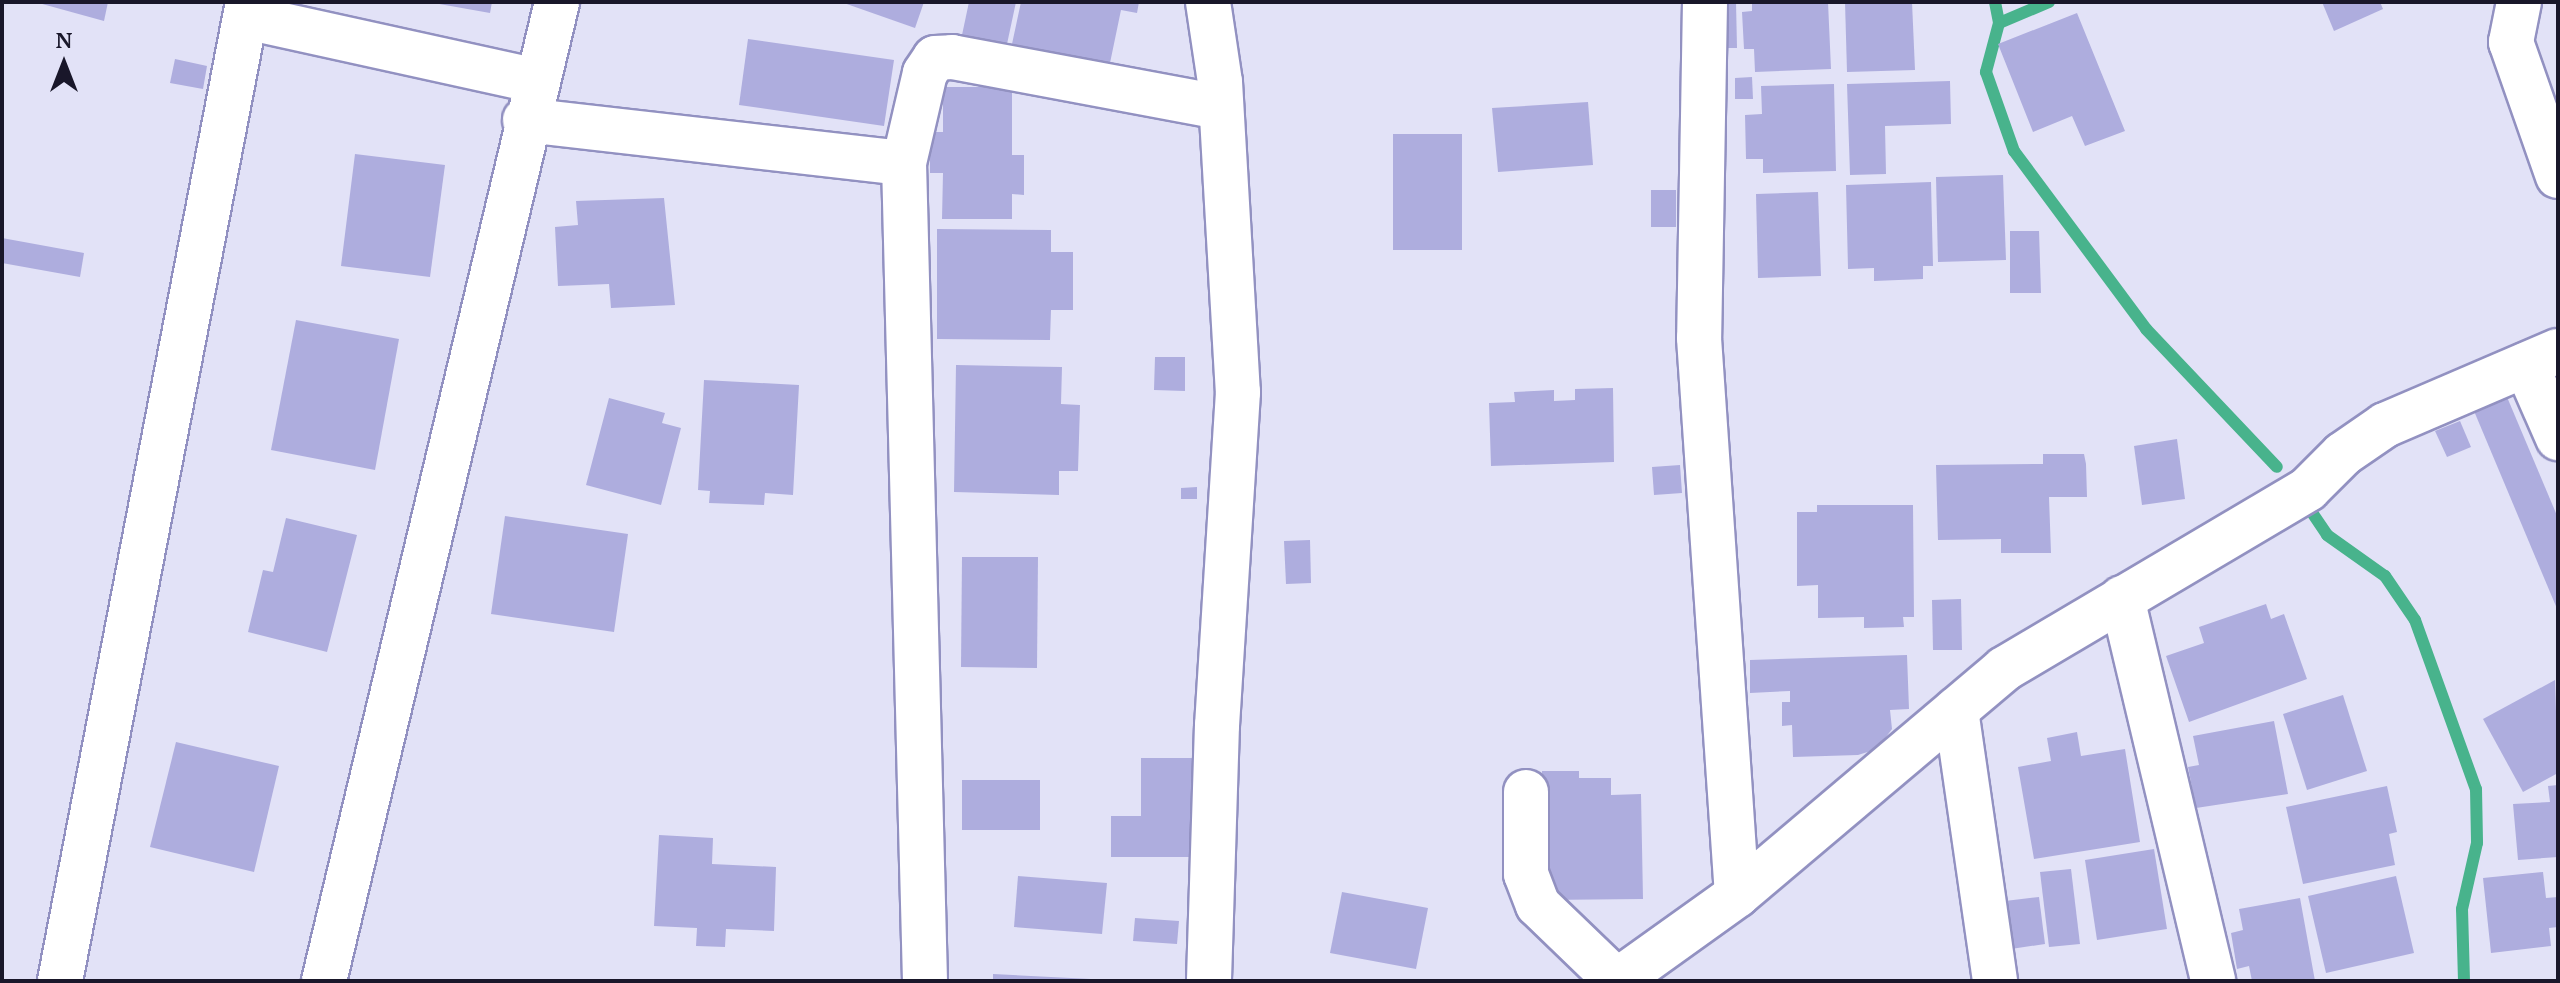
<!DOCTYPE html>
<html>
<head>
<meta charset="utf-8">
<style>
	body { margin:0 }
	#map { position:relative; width:2560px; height:983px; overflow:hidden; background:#e2e2f7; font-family:"PT Serif",serif }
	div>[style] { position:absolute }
	.stream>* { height:12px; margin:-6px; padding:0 6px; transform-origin:6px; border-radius:6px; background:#48b38c }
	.building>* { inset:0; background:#aeadde }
	.roads { filter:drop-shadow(2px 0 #9291c1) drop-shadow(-2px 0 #9291c1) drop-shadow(0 2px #9291c1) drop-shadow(0 -2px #9291c1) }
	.minor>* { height:44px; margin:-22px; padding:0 22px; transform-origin:22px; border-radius:22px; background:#fff }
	span { translate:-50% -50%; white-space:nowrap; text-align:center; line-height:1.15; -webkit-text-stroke:6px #e2e2f7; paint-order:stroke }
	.frame { position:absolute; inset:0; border:4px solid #19172a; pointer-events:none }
	.north { position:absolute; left:24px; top:24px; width:80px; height:80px; -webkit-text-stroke:6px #e2e2f7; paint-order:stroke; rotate:0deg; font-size:22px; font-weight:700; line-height:32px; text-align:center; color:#19172a }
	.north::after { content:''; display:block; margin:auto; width:28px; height:36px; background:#19172a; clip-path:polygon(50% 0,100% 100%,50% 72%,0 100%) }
</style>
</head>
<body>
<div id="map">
	<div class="stream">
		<div style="left:1995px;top:2px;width:21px;rotate:79deg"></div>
		<div style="left:2049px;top:2px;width:54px;rotate:157.2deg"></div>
		<div style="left:1999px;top:23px;width:51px;rotate:104.9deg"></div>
		<div style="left:1986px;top:72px;width:84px;rotate:70.5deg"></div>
		<div style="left:2014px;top:151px;width:222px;rotate:53.4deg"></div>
		<div style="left:2146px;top:329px;width:190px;rotate:46.5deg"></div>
		<div style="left:2313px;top:514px;width:25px;rotate:56deg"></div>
		<div style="left:2327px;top:535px;width:71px;rotate:35.3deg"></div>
		<div style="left:2385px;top:576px;width:53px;rotate:55.7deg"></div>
		<div style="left:2415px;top:620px;width:180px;rotate:70.2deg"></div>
		<div style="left:2476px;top:789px;width:54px;rotate:88.9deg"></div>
		<div style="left:2477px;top:843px;width:68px;rotate:102.8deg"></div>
		<div style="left:2462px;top:909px;width:72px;rotate:88.4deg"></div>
	</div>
	<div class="building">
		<div style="clip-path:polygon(35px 2px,108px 2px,104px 21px)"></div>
		<div style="clip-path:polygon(428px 2px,492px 2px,490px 13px)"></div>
		<div style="clip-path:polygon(841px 2px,924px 2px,915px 28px)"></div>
		<div style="clip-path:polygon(969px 2px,1016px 2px,1007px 44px,962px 35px)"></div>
		<div style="clip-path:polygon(1021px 2px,1139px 2px,1137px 13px,1121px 10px,1110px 63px,1012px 44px)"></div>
		<div style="clip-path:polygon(1713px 2px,1736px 2px,1737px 48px,1714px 48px)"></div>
		<div style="clip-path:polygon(1752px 2px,1828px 2px,1831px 69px,1755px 72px,1754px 49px,1744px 49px,1742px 12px,1752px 11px)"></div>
		<div style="clip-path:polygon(1845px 2px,1912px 2px,1915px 70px,1847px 72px)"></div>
		<div style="clip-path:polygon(2322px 2px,2380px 2px,2383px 9px,2334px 31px)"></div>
		<div style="clip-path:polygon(2077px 13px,2125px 131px,2085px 146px,2072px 116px,2033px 132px,1998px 44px)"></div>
		<div style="clip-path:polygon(748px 39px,894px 60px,884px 126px,739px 105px)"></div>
		<div style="clip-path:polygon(175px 59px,207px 66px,203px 89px,170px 83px)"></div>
		<div style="clip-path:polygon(1752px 77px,1753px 99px,1735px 99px,1735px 78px)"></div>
		<div style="clip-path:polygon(1950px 81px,1951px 124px,1885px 126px,1886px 174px,1850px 175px,1847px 84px)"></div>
		<div style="clip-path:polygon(1834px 84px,1836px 171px,1763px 173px,1763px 159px,1746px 159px,1745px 115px,1762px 114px,1761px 86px)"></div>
		<div style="clip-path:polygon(943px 87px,1012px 87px,1012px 155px,1024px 155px,1024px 195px,1012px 194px,1012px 219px,942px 219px,943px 173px,930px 173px,930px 132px,943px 132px)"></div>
		<div style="clip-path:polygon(1588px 102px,1593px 165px,1498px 172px,1492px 108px)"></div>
		<div style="clip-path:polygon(1393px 134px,1462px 134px,1462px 250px,1393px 250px)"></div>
		<div style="clip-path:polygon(355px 154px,445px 165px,430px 277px,341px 266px)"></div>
		<div style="clip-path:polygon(2003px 175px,2006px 260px,1938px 262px,1936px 177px)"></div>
		<div style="clip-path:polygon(1931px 182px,1933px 266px,1923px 266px,1923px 279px,1874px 281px,1874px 268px,1848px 269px,1846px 185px)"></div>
		<div style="clip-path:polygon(1651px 190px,1676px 190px,1676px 227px,1651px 227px)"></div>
		<div style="clip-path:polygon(1818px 192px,1821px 276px,1758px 278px,1756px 194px)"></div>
		<div style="clip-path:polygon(664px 198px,675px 305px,611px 308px,609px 284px,558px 286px,555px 227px,578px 225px,576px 201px)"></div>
		<div style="clip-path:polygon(937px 229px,1051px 230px,1051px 252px,1073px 252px,1073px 310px,1051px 310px,1050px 340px,937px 339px)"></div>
		<div style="clip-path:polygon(2010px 231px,2039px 231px,2041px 293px,2010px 293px)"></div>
		<div style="clip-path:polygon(2px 238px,84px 253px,80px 277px,2px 263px)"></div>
		<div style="clip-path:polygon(296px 320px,399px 339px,375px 470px,271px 450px)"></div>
		<div style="clip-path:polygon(1155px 357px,1185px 357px,1185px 391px,1154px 390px)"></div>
		<div style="clip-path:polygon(956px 365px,1062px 367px,1061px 404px,1080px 405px,1078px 471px,1059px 471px,1059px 495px,954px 492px)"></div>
		<div style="clip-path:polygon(704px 380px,799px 385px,793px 495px,765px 493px,764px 505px,709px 503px,710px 491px,698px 490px)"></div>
		<div style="clip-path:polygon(1613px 388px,1614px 462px,1491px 466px,1489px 403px,1515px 402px,1514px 392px,1554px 390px,1554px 401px,1575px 400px,1575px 389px)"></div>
		<div style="clip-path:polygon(2507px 397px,2558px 518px,2558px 611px,2474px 411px)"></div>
		<div style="clip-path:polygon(609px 398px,665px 413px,662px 423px,681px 428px,661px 505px,586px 485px)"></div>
		<div style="clip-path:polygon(2460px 421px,2471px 447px,2447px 457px,2435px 431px)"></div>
		<div style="clip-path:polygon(2177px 439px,2185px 499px,2142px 505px,2134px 446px)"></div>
		<div style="clip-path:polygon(2043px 454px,2084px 454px,2086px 464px,2087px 497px,2049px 497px,2051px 553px,2001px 553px,2001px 539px,1938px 540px,1936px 465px,2043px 464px)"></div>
		<div style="clip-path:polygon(1680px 465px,1682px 493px,1654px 495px,1652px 467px)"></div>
		<div style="clip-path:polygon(1197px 487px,1197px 499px,1181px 499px,1181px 488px)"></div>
		<div style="clip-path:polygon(1817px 505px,1913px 505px,1914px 617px,1903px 617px,1904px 627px,1864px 628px,1864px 617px,1818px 618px,1818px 585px,1797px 586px,1797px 512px,1817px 512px)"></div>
		<div style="clip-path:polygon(505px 516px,628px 534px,614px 632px,491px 614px)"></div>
		<div style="clip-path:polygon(286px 518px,357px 535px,327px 652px,248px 632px,263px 570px,273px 572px)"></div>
		<div style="clip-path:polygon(1310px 540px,1311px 583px,1286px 584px,1284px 541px)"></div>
		<div style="clip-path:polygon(962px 557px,1038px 557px,1037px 668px,961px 667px)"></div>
		<div style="clip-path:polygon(1961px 599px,1962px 650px,1933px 650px,1932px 600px)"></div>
		<div style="clip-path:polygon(2266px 604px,2271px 619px,2284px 614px,2307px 679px,2189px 722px,2166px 656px,2204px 643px,2199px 627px)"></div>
		<div style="clip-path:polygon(1907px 655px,1909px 709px,1890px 710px,1892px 729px,1877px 749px,1858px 755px,1793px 757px,1792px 725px,1782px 726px,1782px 702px,1790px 702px,1790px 691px,1750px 693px,1750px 660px)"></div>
		<div style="clip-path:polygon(2555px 680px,2558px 773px,2523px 792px,2483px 719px)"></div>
		<div style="clip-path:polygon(2343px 695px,2367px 771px,2307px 790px,2283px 714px)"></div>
		<div style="clip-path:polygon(2274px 721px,2288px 794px,2196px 808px,2188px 767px,2199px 765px,2193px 736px)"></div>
		<div style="clip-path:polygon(2077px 732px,2081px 756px,2125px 749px,2140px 842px,2034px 859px,2018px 767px,2051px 761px,2047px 738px)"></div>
		<div style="clip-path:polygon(176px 742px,279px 766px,254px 872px,150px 847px)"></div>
		<div style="clip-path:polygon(1141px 758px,1193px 758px,1193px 857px,1111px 857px,1111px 816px,1141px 816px)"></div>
		<div style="clip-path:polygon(1542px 771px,1579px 771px,1579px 778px,1611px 778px,1611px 795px,1641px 794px,1643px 899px,1544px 900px)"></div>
		<div style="clip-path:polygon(962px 780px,1040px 780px,1040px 830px,962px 830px)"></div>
		<div style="clip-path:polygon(2558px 785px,2558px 857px,2518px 860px,2513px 804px,2550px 802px,2548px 786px)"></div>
		<div style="clip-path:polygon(2387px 786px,2397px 832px,2389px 834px,2395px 865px,2303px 884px,2286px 807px)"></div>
		<div style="clip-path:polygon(659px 835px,713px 838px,712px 864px,776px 867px,774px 931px,726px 929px,725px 947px,696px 946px,697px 928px,654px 926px)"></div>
		<div style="clip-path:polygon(2154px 849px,2167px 929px,2097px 940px,2085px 860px)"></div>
		<div style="clip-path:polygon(2071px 869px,2080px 944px,2049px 947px,2040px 872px)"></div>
		<div style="clip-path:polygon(2543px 872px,2546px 898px,2558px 897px,2558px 927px,2549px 928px,2551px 946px,2491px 953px,2483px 878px)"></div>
		<div style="clip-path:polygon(1018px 876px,1107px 883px,1102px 934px,1014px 927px)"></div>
		<div style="clip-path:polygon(2396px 876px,2414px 953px,2326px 973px,2308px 896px)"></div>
		<div style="clip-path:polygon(1342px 892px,1428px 908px,1416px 969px,1330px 953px)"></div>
		<div style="clip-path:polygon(2039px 897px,2045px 944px,2011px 949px,2005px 901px)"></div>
		<div style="clip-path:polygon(2300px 898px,2315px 981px,2252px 981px,2249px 966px,2237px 969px,2231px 933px,2243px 930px,2239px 909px)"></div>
		<div style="clip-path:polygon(1135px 918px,1179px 921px,1177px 944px,1133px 941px)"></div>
		<div style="clip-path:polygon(993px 974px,1091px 979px,1091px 981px,993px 981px)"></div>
	</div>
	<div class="roads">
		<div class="minor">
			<div style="left:1208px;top:2px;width:81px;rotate:81.5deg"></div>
			<div style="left:1220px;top:82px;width:311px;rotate:86.7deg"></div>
			<div style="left:1238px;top:392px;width:334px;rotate:93.6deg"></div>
			<div style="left:1217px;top:725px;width:256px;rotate:91.8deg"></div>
			<div style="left:1705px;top:2px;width:336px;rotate:91deg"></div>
			<div style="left:1699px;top:338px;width:558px;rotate:86.1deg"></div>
			<div style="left:2519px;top:2px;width:41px;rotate:101.3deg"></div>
			<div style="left:2511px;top:42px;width:142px;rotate:70.7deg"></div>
			<div style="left:246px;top:17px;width:297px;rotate:12.4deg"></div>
			<div style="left:525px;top:120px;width:381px;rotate:6.5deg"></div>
			<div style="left:2526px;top:365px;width:80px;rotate:66.3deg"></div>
			<div style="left:2122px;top:598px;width:394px;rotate:76.6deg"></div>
			<div style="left:1956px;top:710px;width:274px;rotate:81.8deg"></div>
			<div style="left:1526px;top:792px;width:82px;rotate:90deg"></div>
			<div style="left:1526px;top:874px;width:33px;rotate:69deg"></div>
			<div style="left:1538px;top:905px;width:110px;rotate:43.9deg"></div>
			<div style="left:60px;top:981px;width:997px;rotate:-79.13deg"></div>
			<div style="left:324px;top:981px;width:1006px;rotate:-76.61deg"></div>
			<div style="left:925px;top:981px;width:818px;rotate:-91.47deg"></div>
			<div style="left:904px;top:163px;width:92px;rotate:-76.9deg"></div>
			<div style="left:925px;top:73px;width:18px;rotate:-56deg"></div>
			<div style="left:935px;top:58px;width:17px;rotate:-3deg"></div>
			<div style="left:952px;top:57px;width:273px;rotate:10.6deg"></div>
			<div style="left:1617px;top:981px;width:148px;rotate:-35.6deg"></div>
			<div style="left:1737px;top:895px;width:350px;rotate:-40.2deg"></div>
			<div style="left:2004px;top:669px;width:353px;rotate:-30.6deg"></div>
			<div style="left:2308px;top:489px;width:49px;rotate:-45deg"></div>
			<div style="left:2343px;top:454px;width:51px;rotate:-34.6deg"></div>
			<div style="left:2385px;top:425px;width:188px;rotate:-23.2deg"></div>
		</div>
	</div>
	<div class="frame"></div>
	<div class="north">N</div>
</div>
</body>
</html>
